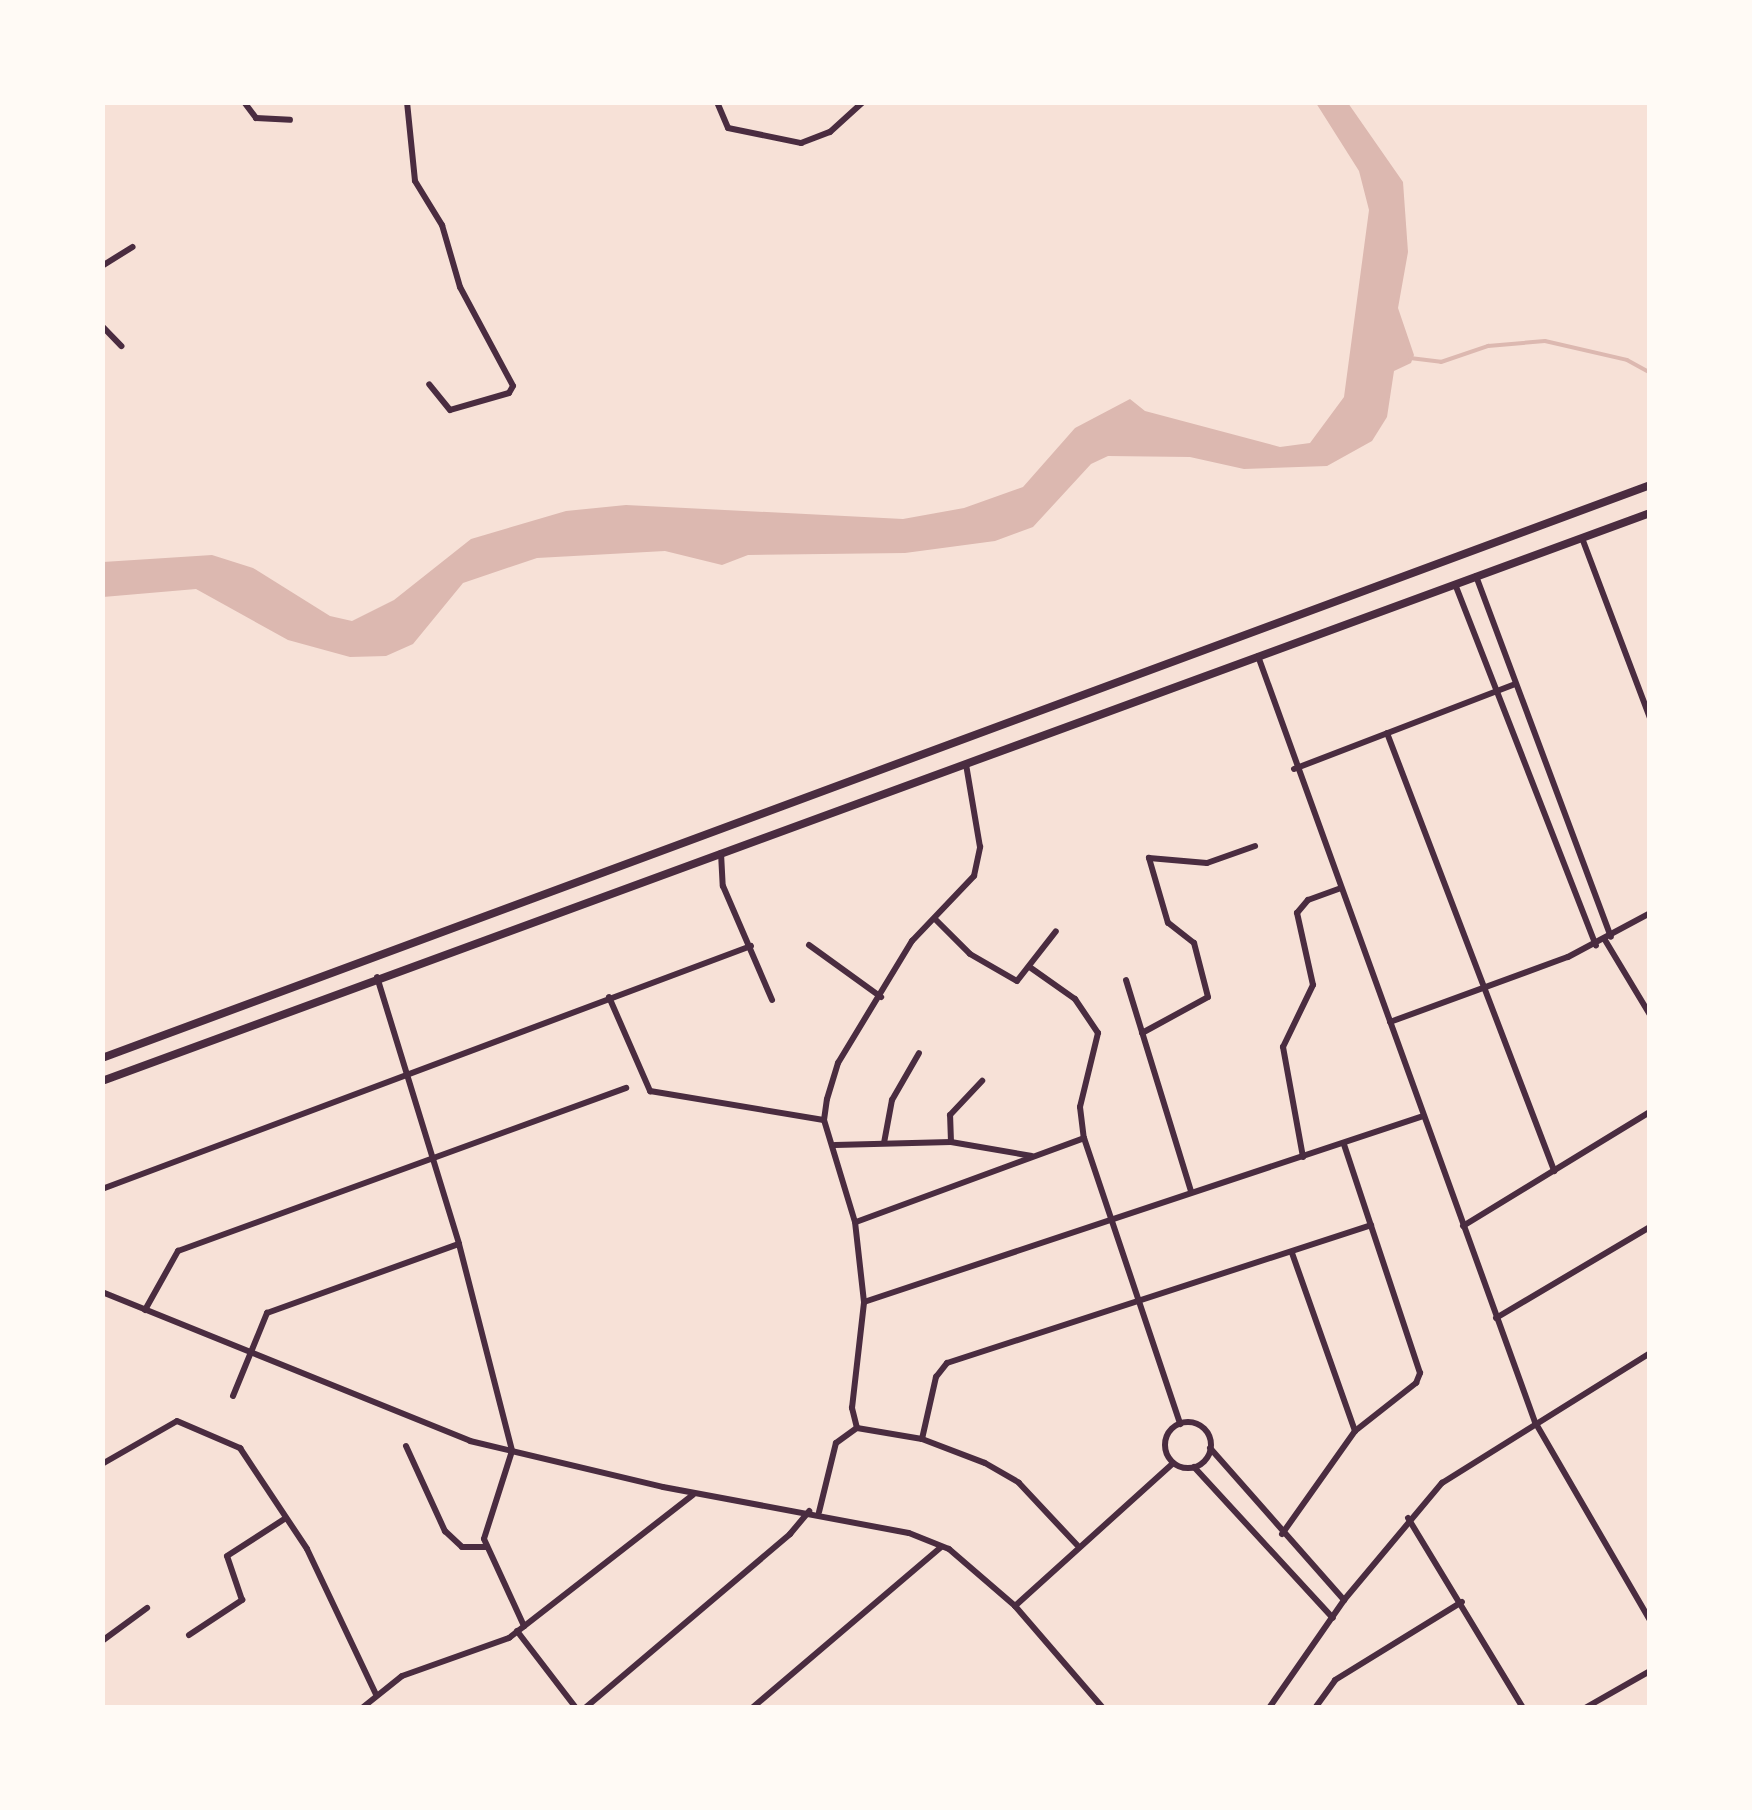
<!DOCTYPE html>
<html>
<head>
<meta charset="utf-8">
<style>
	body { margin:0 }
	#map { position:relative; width:1752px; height:1810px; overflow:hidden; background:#f7e1d7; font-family:"Nunito Sans",sans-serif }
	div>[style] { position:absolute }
	.water>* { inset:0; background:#dcb8b0 }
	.stream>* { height:4px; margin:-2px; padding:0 2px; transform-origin:2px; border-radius:2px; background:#dcb8b0 }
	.minor>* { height:6px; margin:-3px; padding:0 3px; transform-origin:3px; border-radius:3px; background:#4a2c40 }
	.minor>.ring { margin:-3px; padding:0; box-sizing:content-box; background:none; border:6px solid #4a2c40; border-radius:50% }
	.tertiary>* { height:8px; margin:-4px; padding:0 4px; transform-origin:4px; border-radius:4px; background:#4a2c40 }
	span { translate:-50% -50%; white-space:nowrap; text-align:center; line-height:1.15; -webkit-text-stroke:8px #fffaf5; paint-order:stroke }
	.frame { position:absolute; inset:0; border:105px solid #fffaf5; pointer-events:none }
</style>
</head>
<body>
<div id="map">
	<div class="water">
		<div style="clip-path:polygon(1316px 103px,1348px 103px,1403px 182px,1408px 252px,1398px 308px,1414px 355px,1411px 363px,1394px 371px,1387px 417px,1372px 441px,1327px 466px,1244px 469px,1190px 457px,1108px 456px,1091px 464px,1033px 527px,995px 541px,905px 553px,748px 555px,722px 565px,665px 551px,537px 558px,463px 583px,413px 644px,386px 656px,350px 657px,288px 640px,196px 589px,103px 597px,103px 562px,212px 555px,253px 568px,330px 616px,352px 621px,394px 600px,471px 539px,566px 511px,626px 505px,903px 519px,964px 508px,1023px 487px,1075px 428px,1130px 399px,1145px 411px,1280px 447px,1310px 443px,1344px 397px,1369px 210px,1359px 171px)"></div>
	</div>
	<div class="stream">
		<div style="left:1410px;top:358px;width:31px;rotate:7deg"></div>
		<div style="left:1441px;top:362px;width:50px;rotate:-18.8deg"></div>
		<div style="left:1488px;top:346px;width:57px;rotate:-5deg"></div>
		<div style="left:1545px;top:341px;width:84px;rotate:13deg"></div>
		<div style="left:1627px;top:360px;width:26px;rotate:29deg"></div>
	</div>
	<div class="minor">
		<div style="left:244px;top:102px;width:20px;rotate:53deg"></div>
		<div style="left:256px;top:118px;width:34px;rotate:3deg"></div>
		<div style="left:407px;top:102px;width:79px;rotate:84.2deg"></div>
		<div style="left:415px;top:181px;width:52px;rotate:58.5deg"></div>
		<div style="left:442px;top:225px;width:65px;rotate:73.8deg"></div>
		<div style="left:460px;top:287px;width:112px;rotate:61.8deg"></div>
		<div style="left:513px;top:386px;width:8px;rotate:120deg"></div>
		<div style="left:509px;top:393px;width:61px;rotate:163.9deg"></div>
		<div style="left:450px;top:410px;width:33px;rotate:-129deg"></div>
		<div style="left:717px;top:102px;width:28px;rotate:67deg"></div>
		<div style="left:728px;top:128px;width:75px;rotate:11.6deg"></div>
		<div style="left:801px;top:143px;width:31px;rotate:-21deg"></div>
		<div style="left:830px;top:132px;width:45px;rotate:-42.3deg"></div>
		<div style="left:102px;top:266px;width:36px;rotate:-32deg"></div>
		<div style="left:102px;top:326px;width:28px;rotate:46deg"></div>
		<div style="left:1582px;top:538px;width:192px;rotate:69.3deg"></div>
		<div style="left:1476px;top:576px;width:385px;rotate:69.5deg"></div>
		<div style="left:1455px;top:584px;width:388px;rotate:68.7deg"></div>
		<div style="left:1258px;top:656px;width:815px;rotate:70.12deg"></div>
		<div style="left:1535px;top:1422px;width:229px;rotate:59.9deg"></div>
		<div style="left:1387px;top:733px;width:469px;rotate:69.1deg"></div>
		<div style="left:1294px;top:769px;width:237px;rotate:-21deg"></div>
		<div style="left:721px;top:853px;width:33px;rotate:87deg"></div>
		<div style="left:723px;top:886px;width:124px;rotate:66.7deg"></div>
		<div style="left:936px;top:920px;width:48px;rotate:45deg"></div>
		<div style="left:970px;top:954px;width:54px;rotate:29.9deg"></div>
		<div style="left:1017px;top:981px;width:63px;rotate:-52deg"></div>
		<div style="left:1605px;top:940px;width:87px;rotate:59deg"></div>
		<div style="left:809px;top:945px;width:89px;rotate:35.8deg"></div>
		<div style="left:1031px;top:968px;width:54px;rotate:35.2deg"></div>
		<div style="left:1075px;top:999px;width:41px;rotate:55.9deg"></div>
		<div style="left:1098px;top:1033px;width:76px;rotate:103.7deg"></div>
		<div style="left:1080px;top:1107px;width:31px;rotate:83deg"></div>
		<div style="left:1084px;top:1138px;width:302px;rotate:71.4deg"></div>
		<div style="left:377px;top:977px;width:279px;rotate:72.9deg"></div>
		<div style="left:459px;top:1244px;width:214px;rotate:75.6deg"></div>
		<div style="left:512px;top:1451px;width:92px;rotate:107.7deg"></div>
		<div style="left:484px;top:1539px;width:96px;rotate:65.3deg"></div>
		<div style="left:1126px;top:980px;width:221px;rotate:72.9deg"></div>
		<div style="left:609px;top:997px;width:103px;rotate:66.4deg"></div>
		<div style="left:650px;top:1091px;width:176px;rotate:9.5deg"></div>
		<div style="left:1390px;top:1022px;width:189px;rotate:-20.1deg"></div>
		<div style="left:1568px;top:957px;width:93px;rotate:-28.2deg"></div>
		<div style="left:1142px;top:1033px;width:75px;rotate:-28.6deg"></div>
		<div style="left:1208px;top:997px;width:56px;rotate:-104.5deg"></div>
		<div style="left:1194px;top:943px;width:33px;rotate:-142deg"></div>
		<div style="left:1168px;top:923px;width:68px;rotate:-106.3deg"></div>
		<div style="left:1149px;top:858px;width:58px;rotate:4.9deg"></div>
		<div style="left:1207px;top:863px;width:51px;rotate:-19.5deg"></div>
		<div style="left:951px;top:1142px;width:27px;rotate:-92deg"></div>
		<div style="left:950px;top:1115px;width:47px;rotate:-46.7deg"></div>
		<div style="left:884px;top:1143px;width:44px;rotate:-79.5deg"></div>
		<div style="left:892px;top:1100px;width:54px;rotate:-60.1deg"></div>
		<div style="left:835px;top:1145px;width:116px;rotate:-1.5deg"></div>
		<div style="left:951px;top:1142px;width:82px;rotate:9.8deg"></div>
		<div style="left:1303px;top:1157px;width:112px;rotate:-100.3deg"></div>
		<div style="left:1283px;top:1047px;width:69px;rotate:-64.2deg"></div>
		<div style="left:1313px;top:985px;width:74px;rotate:-102.5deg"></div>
		<div style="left:1297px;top:913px;width:17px;rotate:-50deg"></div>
		<div style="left:1308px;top:900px;width:33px;rotate:-20deg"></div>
		<div style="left:102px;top:1189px;width:693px;rotate:-20.53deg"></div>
		<div style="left:856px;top:1222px;width:243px;rotate:-20.2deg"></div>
		<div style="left:1463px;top:1226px;width:219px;rotate:-31.4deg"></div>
		<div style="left:1292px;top:1253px;width:189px;rotate:70.5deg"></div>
		<div style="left:102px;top:1292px;width:397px;rotate:22deg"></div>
		<div style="left:470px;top:1441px;width:198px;rotate:13.4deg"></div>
		<div style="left:663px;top:1487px;width:250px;rotate:10.6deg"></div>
		<div style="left:909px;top:1533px;width:43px;rotate:21.8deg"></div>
		<div style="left:949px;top:1549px;width:87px;rotate:40.8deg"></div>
		<div style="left:1015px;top:1606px;width:135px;rotate:49.2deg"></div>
		<div style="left:864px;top:1302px;width:589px;rotate:-18.4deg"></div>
		<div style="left:145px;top:1310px;width:68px;rotate:-60.8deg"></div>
		<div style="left:178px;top:1251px;width:477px;rotate:-20deg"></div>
		<div style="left:1496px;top:1318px;width:179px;rotate:-30.6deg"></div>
		<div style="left:233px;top:1396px;width:90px;rotate:-67.7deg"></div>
		<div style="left:267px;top:1313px;width:204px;rotate:-19.8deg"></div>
		<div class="ring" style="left:1165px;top:1422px;width:40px;height:40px"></div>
		<div style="left:857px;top:1428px;width:21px;rotate:-104deg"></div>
		<div style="left:852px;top:1408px;width:107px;rotate:-83.5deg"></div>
		<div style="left:864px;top:1302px;width:81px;rotate:-96.4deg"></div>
		<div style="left:855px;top:1222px;width:107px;rotate:-106.9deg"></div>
		<div style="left:824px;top:1120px;width:21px;rotate:-82deg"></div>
		<div style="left:827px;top:1099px;width:38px;rotate:-73deg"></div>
		<div style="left:838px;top:1063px;width:143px;rotate:-58.8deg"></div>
		<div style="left:912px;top:941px;width:90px;rotate:-46.4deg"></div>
		<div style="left:974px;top:876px;width:30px;rotate:-78deg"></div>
		<div style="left:980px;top:847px;width:84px;rotate:-99.6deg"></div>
		<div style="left:857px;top:1428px;width:66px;rotate:9.6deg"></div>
		<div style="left:922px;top:1439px;width:67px;rotate:20.9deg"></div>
		<div style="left:985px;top:1463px;width:39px;rotate:30deg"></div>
		<div style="left:1019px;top:1483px;width:85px;rotate:46.9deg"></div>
		<div style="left:922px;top:1439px;width:64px;rotate:-77.3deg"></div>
		<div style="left:936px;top:1377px;width:18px;rotate:-52deg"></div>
		<div style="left:947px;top:1363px;width:446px;rotate:-18deg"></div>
		<div style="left:406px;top:1446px;width:94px;rotate:65.4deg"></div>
		<div style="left:445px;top:1531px;width:23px;rotate:43deg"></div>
		<div style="left:462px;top:1547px;width:25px"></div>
		<div style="left:1210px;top:1448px;width:203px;rotate:48.6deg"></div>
		<div style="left:102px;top:1464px;width:86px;rotate:-29.8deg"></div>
		<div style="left:177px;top:1421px;width:69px;rotate:23.2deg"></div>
		<div style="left:240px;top:1448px;width:121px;rotate:56.4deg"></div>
		<div style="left:307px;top:1549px;width:161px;rotate:64.6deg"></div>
		<div style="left:1194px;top:1467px;width:205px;rotate:47.4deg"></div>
		<div style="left:819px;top:1512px;width:71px;rotate:-76.2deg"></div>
		<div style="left:836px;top:1443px;width:26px;rotate:-36deg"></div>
		<div style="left:1408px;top:1518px;width:222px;rotate:58.8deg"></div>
		<div style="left:1282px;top:1534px;width:126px;rotate:-54.7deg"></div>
		<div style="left:1355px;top:1431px;width:78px;rotate:-38.2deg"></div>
		<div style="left:1416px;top:1383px;width:11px;rotate:-68deg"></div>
		<div style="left:1420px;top:1373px;width:241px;rotate:-108.4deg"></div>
		<div style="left:1015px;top:1606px;width:213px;rotate:-42.1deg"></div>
		<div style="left:517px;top:1631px;width:97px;rotate:52.5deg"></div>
		<div style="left:189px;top:1635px;width:64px;rotate:-33.4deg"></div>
		<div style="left:242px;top:1600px;width:46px;rotate:-108.8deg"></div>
		<div style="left:227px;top:1556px;width:70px;rotate:-32.8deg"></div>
		<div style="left:102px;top:1641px;width:56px;rotate:-36.3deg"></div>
		<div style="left:362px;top:1708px;width:51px;rotate:-38.7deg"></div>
		<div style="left:402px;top:1676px;width:114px;rotate:-19.6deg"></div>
		<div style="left:509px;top:1638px;width:233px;rotate:-37.9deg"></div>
		<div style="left:585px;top:1708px;width:269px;rotate:-40.3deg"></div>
		<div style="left:790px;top:1534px;width:30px;rotate:-50deg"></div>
		<div style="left:752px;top:1708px;width:248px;rotate:-40.4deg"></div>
		<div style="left:1269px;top:1708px;width:131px;rotate:-55.2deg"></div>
		<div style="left:1344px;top:1600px;width:153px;rotate:-50.1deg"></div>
		<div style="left:1442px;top:1483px;width:245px;rotate:-32deg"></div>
		<div style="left:1315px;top:1708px;width:34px;rotate:-54deg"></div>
		<div style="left:1335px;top:1680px;width:149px;rotate:-31.6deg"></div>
		<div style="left:1585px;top:1708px;width:75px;rotate:-29.6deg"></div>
	</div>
	<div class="tertiary">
		<div style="left:102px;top:1058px;width:1651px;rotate:-20.31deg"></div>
		<div style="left:102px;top:1081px;width:1649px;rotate:-20.15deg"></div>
	</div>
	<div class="frame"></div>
</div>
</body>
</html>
